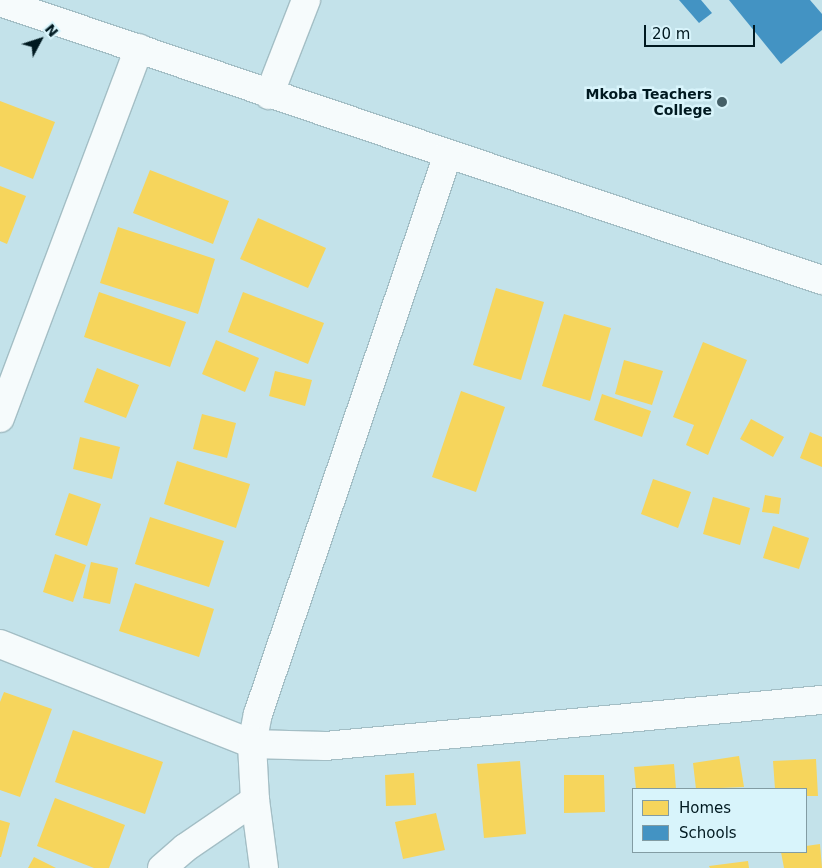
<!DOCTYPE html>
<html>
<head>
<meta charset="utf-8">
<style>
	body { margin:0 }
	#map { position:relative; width:822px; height:868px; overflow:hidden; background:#c3e2ea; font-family:"DejaVu Sans",sans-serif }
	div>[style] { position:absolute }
	.homes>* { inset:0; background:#f6d55c }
	.schools>* { inset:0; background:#4393c3 }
	.roads { filter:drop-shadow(1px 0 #a3bec5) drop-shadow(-1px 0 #a3bec5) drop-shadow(0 1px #a3bec5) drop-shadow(0 -1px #a3bec5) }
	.street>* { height:28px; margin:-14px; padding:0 14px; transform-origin:14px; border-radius:14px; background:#f6fbfc }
	.secondary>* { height:28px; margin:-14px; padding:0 14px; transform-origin:14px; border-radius:14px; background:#f6fbfc }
	.dots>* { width:14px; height:14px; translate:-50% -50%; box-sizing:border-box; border:2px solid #d8f4fb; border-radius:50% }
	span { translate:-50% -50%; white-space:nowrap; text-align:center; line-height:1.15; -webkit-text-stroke:5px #d8f4fb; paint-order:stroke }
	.poi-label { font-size:14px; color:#001920; font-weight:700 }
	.right { translate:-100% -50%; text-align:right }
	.legend { position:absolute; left:632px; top:788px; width:175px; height:65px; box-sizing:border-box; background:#d8f4fb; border:1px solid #829ca3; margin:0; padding:6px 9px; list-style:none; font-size:15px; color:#001920 }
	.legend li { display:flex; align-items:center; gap:10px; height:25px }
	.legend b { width:25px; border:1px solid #829ca3 }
	.north { position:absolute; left:15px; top:15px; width:50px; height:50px; -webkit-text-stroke:4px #d8f4fb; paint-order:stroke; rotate:50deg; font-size:14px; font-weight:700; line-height:20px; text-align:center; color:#001920 }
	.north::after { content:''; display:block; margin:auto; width:18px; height:22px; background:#001920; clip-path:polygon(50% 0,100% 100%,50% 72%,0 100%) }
	.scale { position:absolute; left:644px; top:25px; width:111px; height:22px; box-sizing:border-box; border:2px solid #001920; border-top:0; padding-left:6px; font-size:15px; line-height:18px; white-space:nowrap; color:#001920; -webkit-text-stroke:4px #d8f4fb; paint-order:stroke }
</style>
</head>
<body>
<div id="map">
	<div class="homes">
		<div style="clip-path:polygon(0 101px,55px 122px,33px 179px,0 166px)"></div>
		<div style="clip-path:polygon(150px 170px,229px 201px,213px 244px,133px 213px)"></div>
		<div style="clip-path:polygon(0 186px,26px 196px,7px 244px,0 241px)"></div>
		<div style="clip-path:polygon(258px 218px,326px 248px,308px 288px,240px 259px)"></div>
		<div style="clip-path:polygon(118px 227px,215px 259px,198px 314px,100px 283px)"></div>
		<div style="clip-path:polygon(496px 288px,544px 302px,521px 380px,473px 365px)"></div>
		<div style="clip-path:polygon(99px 292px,186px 322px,170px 367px,84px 337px)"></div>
		<div style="clip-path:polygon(243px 292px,324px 323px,308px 364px,228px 332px)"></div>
		<div style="clip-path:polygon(564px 314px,611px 328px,590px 401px,542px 386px)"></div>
		<div style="clip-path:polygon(216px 340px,259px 358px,245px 392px,202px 374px)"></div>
		<div style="clip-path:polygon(703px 342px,747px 360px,708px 455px,686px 445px,694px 425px,673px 417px)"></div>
		<div style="clip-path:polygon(624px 360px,663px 371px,652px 405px,615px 394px)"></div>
		<div style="clip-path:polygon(97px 368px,139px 385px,126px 418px,84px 402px)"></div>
		<div style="clip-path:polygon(275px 371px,312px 380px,305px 406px,269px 396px)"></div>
		<div style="clip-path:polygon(461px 391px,505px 407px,476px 492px,432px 477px)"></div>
		<div style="clip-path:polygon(602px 394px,651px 411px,642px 437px,594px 420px)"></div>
		<div style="clip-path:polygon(202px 414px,236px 423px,227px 458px,193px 449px)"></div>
		<div style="clip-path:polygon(751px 419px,784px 437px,773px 457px,740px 439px)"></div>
		<div style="clip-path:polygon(810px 432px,822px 437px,822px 467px,800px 458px)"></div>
		<div style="clip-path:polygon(80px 437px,120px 447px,112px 479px,73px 469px)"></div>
		<div style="clip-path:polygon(177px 461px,250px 484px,236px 528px,164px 504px)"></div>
		<div style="clip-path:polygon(653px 479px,691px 492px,678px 528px,641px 514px)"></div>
		<div style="clip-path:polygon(69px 493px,101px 504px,87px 546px,55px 535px)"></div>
		<div style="clip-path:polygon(765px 495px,781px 498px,779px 514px,762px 512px)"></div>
		<div style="clip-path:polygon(713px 497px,750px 508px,740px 545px,703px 534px)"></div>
		<div style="clip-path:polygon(150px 517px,224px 541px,209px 587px,135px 564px)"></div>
		<div style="clip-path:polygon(773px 526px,809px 538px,799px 569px,763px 558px)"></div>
		<div style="clip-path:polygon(55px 554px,86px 565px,73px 602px,43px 592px)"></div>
		<div style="clip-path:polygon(91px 562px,118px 568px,110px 604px,83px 598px)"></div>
		<div style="clip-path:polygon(135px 583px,214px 609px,199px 657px,119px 631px)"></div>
		<div style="clip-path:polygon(4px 692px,52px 709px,20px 797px,0 790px,0 702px)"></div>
		<div style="clip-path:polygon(73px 730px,163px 762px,145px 814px,55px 782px)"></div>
		<div style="clip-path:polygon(739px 756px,744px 787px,696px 789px,693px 763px)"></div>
		<div style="clip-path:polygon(816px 759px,818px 796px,806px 796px,806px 789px,775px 789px,773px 761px)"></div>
		<div style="clip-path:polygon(520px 761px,526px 834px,484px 838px,477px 764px)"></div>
		<div style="clip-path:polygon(674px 764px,676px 789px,636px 789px,634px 767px)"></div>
		<div style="clip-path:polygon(414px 773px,416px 805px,386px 806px,385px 775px)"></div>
		<div style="clip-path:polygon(564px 775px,604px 775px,605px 812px,564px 813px)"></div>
		<div style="clip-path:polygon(55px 798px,125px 825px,109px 868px,94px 868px,37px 846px)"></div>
		<div style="clip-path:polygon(436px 813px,445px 850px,403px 859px,395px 822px)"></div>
		<div style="clip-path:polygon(0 820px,10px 823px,1px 857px,0 857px)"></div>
		<div style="clip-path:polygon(820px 844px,822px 868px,784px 868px,781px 852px,806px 852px,806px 846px)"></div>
		<div style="clip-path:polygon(34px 857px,56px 868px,28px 868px)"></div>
		<div style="clip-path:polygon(748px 861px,749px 868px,710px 868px,709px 866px)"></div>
	</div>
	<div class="schools">
		<div style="clip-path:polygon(679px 0,701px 0,712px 13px,699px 23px)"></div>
		<div style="clip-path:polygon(729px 0,810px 0,822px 14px,822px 30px,781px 64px)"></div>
	</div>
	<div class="roads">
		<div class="street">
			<div style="left:269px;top:95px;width:102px;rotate:-68.7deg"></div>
			<div style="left:0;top:418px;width:395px;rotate:-69.4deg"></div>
			<div style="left:0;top:644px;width:271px;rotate:21.6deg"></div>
			<div style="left:252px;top:744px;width:73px;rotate:1.6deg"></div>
			<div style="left:325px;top:746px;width:499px;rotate:-5.3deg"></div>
			<div style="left:162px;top:868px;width:30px;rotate:-41deg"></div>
			<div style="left:185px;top:848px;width:85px;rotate:-34.4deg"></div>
		</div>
		<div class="secondary">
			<div style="left:0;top:2px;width:868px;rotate:18.69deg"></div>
			<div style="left:264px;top:868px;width:69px;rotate:-97.5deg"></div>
			<div style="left:255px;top:800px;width:56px;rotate:-93.1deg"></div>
			<div style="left:252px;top:744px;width:31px;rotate:-79deg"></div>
			<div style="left:258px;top:714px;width:591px;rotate:-71.26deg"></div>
		</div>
	</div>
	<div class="dots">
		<div style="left:722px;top:102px;background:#445f67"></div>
	</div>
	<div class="poi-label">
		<span class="right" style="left:712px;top:102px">Mkoba Teachers<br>College</span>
	</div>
	<ul class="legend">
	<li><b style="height:14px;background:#f6d55c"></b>Homes</li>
	<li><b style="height:14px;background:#4393c3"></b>Schools</li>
	</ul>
	<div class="north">N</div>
	<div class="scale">20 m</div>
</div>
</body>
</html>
